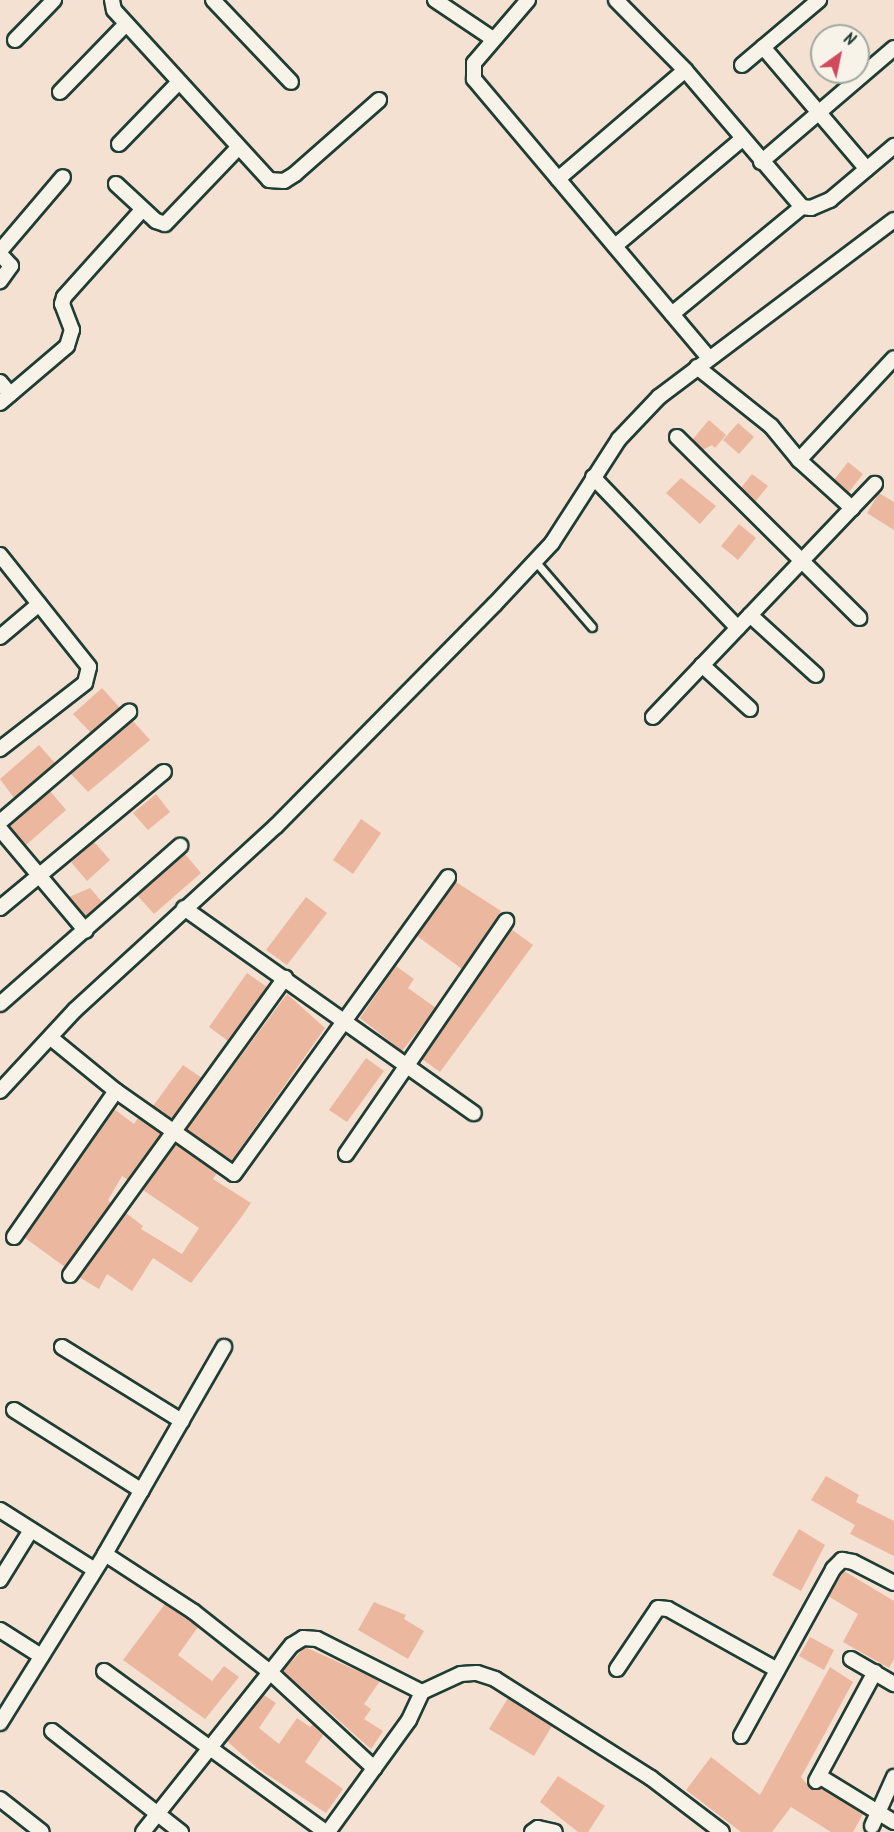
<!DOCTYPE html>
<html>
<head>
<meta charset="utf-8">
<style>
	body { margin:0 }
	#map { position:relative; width:894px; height:1832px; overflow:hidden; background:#f4e1d2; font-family:Kalam,sans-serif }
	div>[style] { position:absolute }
	.building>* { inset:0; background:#ecb79f }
	.roads { filter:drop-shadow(2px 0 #1f3d34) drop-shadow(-2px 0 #1f3d34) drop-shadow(0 2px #1f3d34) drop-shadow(0 -2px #1f3d34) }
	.service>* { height:7px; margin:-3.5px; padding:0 3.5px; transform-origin:3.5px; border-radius:3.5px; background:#f7f3e8 }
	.minor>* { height:14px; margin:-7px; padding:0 7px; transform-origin:7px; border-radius:7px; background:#f7f3e8 }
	span { translate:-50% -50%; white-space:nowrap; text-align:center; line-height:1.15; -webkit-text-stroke:4.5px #f7f3e8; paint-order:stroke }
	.north { position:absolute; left:810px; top:24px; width:60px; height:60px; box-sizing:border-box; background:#f7f3e8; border:2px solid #a1aaa0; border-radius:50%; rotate:33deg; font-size:16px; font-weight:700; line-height:24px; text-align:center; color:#1f3d34 }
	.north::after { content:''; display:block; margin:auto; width:21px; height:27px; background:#d1495b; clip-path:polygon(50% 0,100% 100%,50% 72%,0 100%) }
</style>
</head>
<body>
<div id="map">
	<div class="building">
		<div style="clip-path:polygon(709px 420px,726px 435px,715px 448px,712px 445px,703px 450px,692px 440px)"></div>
		<div style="clip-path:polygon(738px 423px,754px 437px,739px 454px,723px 440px)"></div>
		<div style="clip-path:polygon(848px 462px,863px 474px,848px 493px,834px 480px)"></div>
		<div style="clip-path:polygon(752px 474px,768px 486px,755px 502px,741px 488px)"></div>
		<div style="clip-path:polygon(681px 478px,716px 506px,700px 524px,666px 493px)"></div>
		<div style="clip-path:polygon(879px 493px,894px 502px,894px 530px,867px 513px)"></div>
		<div style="clip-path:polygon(739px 524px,756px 538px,738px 560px,721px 546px)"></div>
		<div style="clip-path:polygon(102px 688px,120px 708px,91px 733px,73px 714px)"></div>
		<div style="clip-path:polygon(133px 721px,150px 740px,88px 792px,71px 774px)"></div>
		<div style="clip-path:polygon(39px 745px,55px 763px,14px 798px,0 779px)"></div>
		<div style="clip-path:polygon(50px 791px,66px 810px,26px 845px,9px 826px)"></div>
		<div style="clip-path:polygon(156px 794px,170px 812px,148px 830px,133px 813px)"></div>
		<div style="clip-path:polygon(361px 819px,381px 833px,353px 874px,333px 860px)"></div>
		<div style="clip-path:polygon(94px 842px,110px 860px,87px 881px,71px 862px)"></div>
		<div style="clip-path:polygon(185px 854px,201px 873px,154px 914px,137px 895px)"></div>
		<div style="clip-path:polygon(456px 882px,501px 911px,462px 969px,417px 936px)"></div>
		<div style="clip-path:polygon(90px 888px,102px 902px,86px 917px,69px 897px)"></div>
		<div style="clip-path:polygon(306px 897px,327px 913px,287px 965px,266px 950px)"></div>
		<div style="clip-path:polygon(511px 929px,533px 945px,440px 1072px,422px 1059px)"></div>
		<div style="clip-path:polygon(396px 966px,414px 979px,408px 988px,436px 1008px,402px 1051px,360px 1018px)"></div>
		<div style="clip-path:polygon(247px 973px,267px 987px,228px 1041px,209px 1027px)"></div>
		<div style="clip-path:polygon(287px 994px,325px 1028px,232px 1160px,186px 1130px)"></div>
		<div style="clip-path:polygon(366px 1058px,384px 1071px,347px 1122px,329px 1110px)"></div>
		<div style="clip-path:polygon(183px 1065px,202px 1078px,172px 1119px,153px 1106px)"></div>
		<div style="clip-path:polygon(114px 1109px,134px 1124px,138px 1118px,161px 1134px,128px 1180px,122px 1176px,108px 1200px,111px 1203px,65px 1267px,25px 1238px)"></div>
		<div style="clip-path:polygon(176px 1144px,217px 1173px,213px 1179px,251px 1203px,240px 1219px,191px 1283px,153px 1258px,132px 1291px,107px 1274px,99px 1289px,79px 1277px,126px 1213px,143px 1226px,141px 1229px,182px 1254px,199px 1228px,143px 1190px)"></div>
		<div style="clip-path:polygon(826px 1476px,859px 1495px,856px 1502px,894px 1521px,894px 1556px,850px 1534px,855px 1525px,811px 1500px)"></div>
		<div style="clip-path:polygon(799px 1529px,825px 1545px,801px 1591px,772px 1575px)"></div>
		<div style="clip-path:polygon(844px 1571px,894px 1601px,894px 1659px,889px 1668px,843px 1642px,858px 1614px,828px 1596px)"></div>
		<div style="clip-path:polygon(374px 1602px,406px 1615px,404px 1619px,424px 1631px,408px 1659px,358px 1630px)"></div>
		<div style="clip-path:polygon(165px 1604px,198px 1627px,178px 1655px,212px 1681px,224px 1666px,239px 1677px,205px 1719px,123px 1660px)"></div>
		<div style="clip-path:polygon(810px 1637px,834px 1650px,824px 1670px,799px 1656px)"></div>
		<div style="clip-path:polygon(305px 1647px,380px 1681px,364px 1704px,371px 1709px,364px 1719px,383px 1731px,371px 1749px,283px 1671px)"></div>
		<div style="clip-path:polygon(830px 1667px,853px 1682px,801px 1777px,811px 1789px,823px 1789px,863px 1814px,853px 1832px,831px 1832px,791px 1807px,772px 1832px,741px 1832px,686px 1790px,711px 1757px,760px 1795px)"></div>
		<div style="clip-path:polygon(264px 1695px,276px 1703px,259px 1728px,279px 1744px,297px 1718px,310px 1727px,313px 1724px,324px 1734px,305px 1762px,343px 1789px,326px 1813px,257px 1768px,227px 1741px)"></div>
		<div style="clip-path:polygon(508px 1698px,552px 1726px,534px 1756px,489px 1729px)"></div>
		<div style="clip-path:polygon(558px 1776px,605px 1806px,588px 1832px,578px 1832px,540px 1802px)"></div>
	</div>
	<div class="roads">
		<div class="service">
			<div style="left:535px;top:561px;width:87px;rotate:49.2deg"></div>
		</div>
		<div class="minor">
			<div style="left:112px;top:0;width:10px;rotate:79deg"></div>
			<div style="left:114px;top:10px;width:230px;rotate:47.6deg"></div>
			<div style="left:269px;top:180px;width:15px;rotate:4deg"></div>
			<div style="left:284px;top:181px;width:13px;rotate:-32deg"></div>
			<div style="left:295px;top:174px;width:112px;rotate:-41.4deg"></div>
			<div style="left:213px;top:0;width:113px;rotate:46.4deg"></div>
			<div style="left:435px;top:0;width:70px;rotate:33.9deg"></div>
			<div style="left:528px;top:0;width:83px;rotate:130.6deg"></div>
			<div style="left:474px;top:63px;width:16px;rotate:90deg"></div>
			<div style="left:474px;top:79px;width:365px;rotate:49.9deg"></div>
			<div style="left:616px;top:0;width:98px;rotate:45.4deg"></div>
			<div style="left:685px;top:70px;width:180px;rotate:49.5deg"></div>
			<div style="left:802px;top:207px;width:9px;rotate:6deg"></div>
			<div style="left:811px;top:208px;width:21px;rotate:-23deg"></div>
			<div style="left:830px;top:200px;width:84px;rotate:-40.2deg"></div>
			<div style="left:15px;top:40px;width:56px;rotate:-45.7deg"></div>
			<div style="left:763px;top:47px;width:160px;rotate:49.6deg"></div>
			<div style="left:742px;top:65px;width:101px;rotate:-40.2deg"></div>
			<div style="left:60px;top:92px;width:95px;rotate:-45.9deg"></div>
			<div style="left:119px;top:144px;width:86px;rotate:-45.9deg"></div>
			<div style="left:761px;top:162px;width:175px;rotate:-40.6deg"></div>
			<div style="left:558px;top:179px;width:167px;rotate:-40.6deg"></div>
			<div style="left:116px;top:184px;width:54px;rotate:42.8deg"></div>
			<div style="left:156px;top:221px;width:9px;rotate:18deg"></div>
			<div style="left:165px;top:224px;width:105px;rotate:-46.2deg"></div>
			<div style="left:615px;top:246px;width:166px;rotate:-40.1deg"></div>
			<div style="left:0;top:251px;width:97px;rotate:-49.6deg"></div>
			<div style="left:0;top:254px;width:16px;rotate:47deg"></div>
			<div style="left:11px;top:266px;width:19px;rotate:126deg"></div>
			<div style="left:672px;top:314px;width:168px;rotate:-39.5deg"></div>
			<div style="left:697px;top:367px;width:95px;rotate:38.6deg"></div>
			<div style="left:771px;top:426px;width:44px;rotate:50.5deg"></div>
			<div style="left:799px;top:460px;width:72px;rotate:42.2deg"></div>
			<div style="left:0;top:382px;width:16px;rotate:50deg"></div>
			<div style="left:0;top:403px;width:88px;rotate:-40.4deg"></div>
			<div style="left:67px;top:346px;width:17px;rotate:-73deg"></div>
			<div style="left:72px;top:330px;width:28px;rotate:-111deg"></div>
			<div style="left:62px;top:304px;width:7px;rotate:-74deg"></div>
			<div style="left:64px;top:297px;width:118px;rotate:-48.1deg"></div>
			<div style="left:677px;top:437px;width:257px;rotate:44.8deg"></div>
			<div style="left:799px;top:460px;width:139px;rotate:-47deg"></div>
			<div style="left:593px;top:477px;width:209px;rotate:46.2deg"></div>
			<div style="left:0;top:555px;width:143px;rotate:51.5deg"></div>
			<div style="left:89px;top:667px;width:16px;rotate:104deg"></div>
			<div style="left:85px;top:683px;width:108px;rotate:142.2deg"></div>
			<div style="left:750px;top:615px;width:89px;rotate:42.3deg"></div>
			<div style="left:0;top:637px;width:51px;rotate:-40.2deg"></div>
			<div style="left:702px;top:665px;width:65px;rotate:42.5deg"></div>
			<div style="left:653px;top:717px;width:322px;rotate:-46.4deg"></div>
			<div style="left:0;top:822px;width:170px;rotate:-40.5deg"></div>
			<div style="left:0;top:829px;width:133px;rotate:49.9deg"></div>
			<div style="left:0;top:908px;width:213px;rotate:-39.7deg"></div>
			<div style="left:184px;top:908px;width:355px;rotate:35.3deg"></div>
			<div style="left:0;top:1004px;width:240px;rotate:-41.3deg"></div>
			<div style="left:51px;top:1038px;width:84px;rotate:39.2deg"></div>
			<div style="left:116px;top:1091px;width:144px;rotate:35.1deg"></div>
			<div style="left:234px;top:1174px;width:366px;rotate:-54.2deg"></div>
			<div style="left:0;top:1091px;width:110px;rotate:-47.2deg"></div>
			<div style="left:75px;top:1010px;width:273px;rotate:-42.5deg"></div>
			<div style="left:276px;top:826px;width:310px;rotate:-45.4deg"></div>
			<div style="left:494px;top:605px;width:85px;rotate:-46.9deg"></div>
			<div style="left:552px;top:543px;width:124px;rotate:-57.2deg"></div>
			<div style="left:619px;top:439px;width:58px;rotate:-46.4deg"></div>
			<div style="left:659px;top:397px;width:294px;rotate:-37deg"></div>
			<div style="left:346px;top:1154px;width:283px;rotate:-55.5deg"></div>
			<div style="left:14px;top:1237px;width:178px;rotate:-55.1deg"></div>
			<div style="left:70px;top:1275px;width:367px;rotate:-54.1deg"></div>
			<div style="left:62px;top:1347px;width:141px;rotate:31.7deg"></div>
			<div style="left:14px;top:1410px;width:151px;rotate:32.3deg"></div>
			<div style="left:0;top:1510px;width:112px;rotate:32.3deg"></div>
			<div style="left:105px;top:1554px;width:106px;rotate:33.1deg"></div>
			<div style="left:194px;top:1612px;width:97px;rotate:38.3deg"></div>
			<div style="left:270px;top:1672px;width:142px;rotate:42.7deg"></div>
			<div style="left:0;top:1580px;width:59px;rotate:-58.2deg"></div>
			<div style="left:0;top:1630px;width:49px;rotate:32.4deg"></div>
			<div style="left:851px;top:1659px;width:50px;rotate:30.2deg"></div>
			<div style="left:617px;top:1669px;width:73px;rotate:-56.1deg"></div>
			<div style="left:658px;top:1608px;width:10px;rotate:6deg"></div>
			<div style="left:668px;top:1609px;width:125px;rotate:29.2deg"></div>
			<div style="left:104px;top:1671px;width:274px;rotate:36deg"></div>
			<div style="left:0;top:1723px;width:199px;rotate:-58.1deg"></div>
			<div style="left:105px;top:1554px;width:239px;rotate:-60.1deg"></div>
			<div style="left:52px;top:1731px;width:164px;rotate:38.1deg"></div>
			<div style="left:741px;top:1736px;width:191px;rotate:-61.1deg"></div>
			<div style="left:833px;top:1569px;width:13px;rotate:-45deg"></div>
			<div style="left:842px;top:1560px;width:11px;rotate:10deg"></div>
			<div style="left:853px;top:1562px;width:46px;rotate:27.1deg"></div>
			<div style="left:819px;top:1776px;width:88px;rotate:31.5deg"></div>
			<div style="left:816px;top:1781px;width:124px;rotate:-61.6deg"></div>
			<div style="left:0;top:1799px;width:53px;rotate:38.2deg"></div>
			<div style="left:872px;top:1826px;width:54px;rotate:-65.8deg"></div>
			<div style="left:143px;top:1832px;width:239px;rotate:-51.5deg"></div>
			<div style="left:292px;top:1645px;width:13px;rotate:-32deg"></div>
			<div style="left:303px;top:1638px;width:14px;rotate:4deg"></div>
			<div style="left:317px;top:1639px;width:118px;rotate:26.8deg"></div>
			<div style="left:422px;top:1692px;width:43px;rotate:-24.8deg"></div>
			<div style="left:461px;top:1674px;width:16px;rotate:-4deg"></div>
			<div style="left:477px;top:1673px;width:19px;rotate:18deg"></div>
			<div style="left:495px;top:1679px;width:185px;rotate:32.4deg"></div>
			<div style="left:651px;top:1778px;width:89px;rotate:37.3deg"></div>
			<div style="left:328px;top:1832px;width:138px;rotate:-54.1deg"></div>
			<div style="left:409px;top:1720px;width:31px;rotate:-65deg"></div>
			<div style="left:532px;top:1832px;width:7px;rotate:-34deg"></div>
			<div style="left:538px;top:1828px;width:17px;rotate:13deg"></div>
		</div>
	</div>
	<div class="north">N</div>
</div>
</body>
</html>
